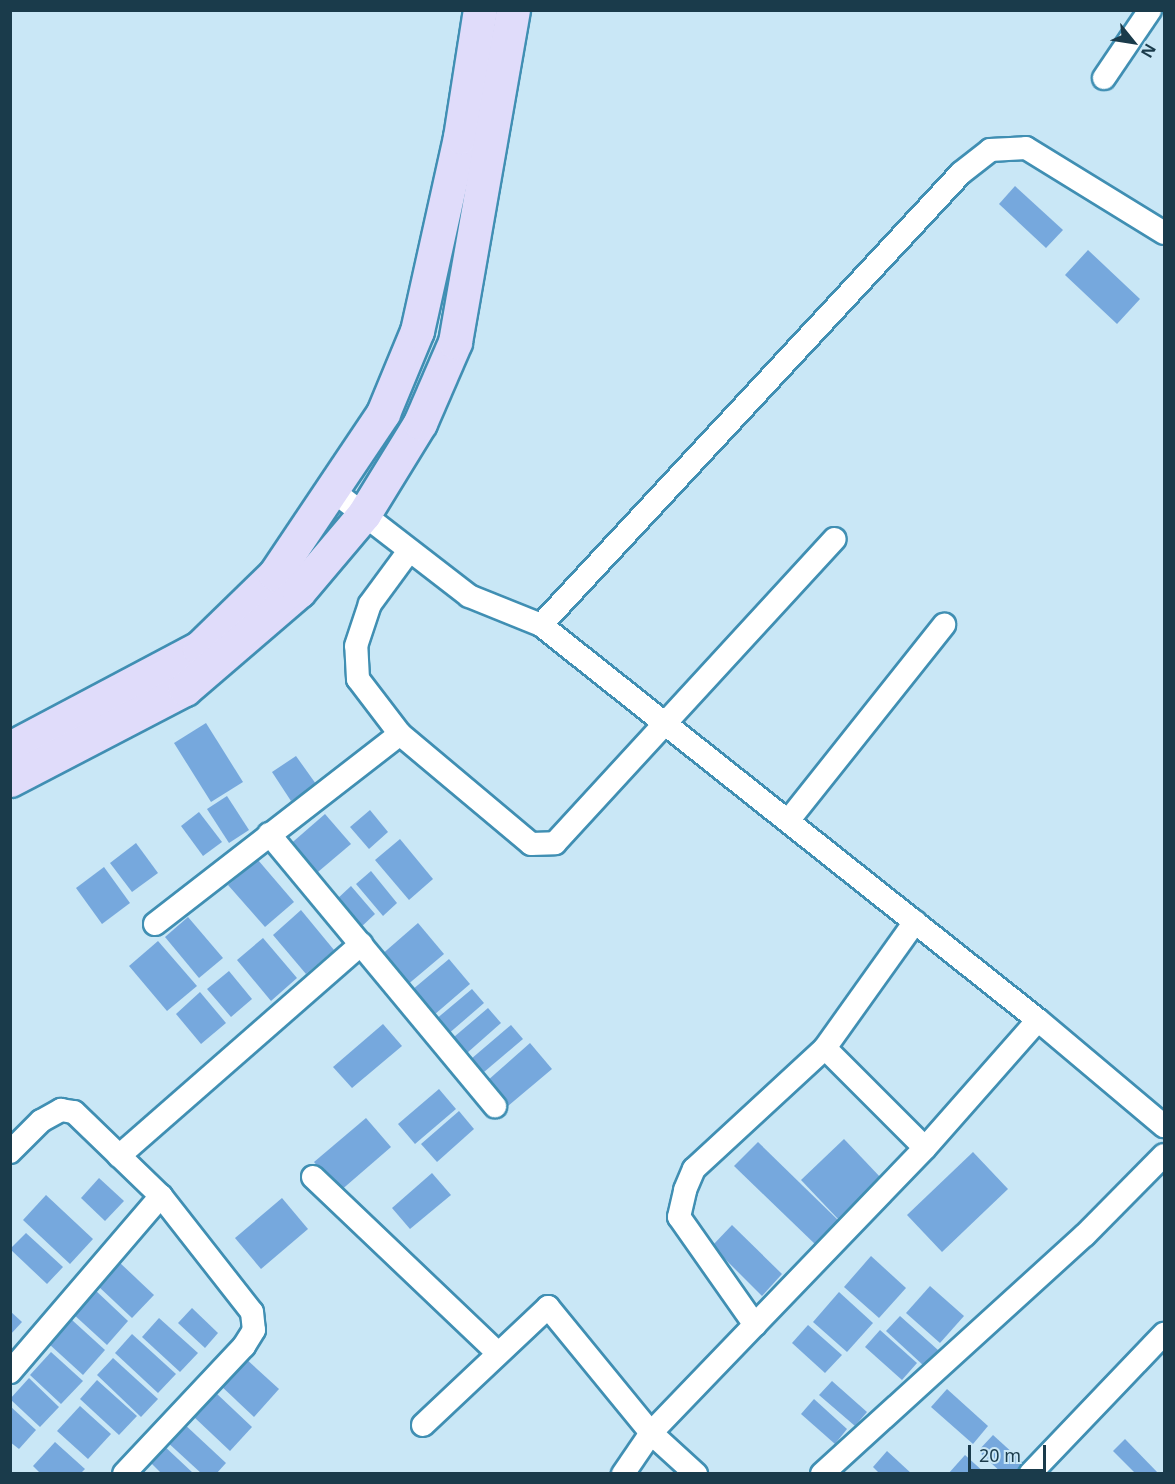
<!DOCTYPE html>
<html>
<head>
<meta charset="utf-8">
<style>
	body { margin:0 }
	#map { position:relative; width:1175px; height:1484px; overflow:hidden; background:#c9e7f6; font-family:"Noto Sans",sans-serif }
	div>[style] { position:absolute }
	.building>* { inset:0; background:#76a8dd }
	.roads { filter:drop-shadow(2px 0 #408fb3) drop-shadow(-2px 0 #408fb3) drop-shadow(0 2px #408fb3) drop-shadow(0 -2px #408fb3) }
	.minor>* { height:22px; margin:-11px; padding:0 11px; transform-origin:11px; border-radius:11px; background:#fff }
	.primary>* { height:33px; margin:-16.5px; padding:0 16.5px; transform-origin:16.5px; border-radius:16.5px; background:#e0dcfa }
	span { translate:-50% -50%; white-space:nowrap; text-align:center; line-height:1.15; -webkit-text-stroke:4.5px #c9e7f6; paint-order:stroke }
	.frame { position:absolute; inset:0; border:12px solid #1a3b4b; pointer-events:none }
	.north { position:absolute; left:1103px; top:12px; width:60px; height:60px; -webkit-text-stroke:4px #c9e7f6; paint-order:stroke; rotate:120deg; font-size:16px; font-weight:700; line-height:24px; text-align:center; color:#1a3b4b }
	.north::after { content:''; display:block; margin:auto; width:21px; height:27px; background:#1a3b4b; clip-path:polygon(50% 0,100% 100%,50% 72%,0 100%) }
	.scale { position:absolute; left:968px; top:1445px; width:78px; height:27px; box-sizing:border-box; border:3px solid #1a3b4b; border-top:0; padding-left:8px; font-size:18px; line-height:21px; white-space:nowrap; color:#1a3b4b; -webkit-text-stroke:4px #c9e7f6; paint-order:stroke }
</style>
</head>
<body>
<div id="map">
	<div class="building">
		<div style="clip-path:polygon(1015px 186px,1063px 230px,1046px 248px,999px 204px)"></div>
		<div style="clip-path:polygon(1088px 250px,1140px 299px,1117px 324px,1065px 275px)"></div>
		<div style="clip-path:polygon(206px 723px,243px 782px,211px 802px,174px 743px)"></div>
		<div style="clip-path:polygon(296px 756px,316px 784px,291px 801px,272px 772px)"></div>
		<div style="clip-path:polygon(227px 796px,249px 830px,229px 843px,207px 809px)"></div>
		<div style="clip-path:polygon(370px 810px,388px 832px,369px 849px,350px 827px)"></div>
		<div style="clip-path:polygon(199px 812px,222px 842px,203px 856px,181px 826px)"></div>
		<div style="clip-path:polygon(325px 814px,351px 844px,312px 877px,287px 847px)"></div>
		<div style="clip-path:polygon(400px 839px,433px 879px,409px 900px,375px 860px)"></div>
		<div style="clip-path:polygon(136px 843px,158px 873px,132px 892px,110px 863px)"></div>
		<div style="clip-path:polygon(258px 860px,294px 902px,265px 927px,228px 885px)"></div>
		<div style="clip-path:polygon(104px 867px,130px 903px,102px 924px,76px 888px)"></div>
		<div style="clip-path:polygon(371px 871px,397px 903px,383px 916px,356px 884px)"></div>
		<div style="clip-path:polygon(351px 886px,375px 914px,360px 928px,336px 900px)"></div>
		<div style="clip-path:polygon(301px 910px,334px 950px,306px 974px,273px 935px)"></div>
		<div style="clip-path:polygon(188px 917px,223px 958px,199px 978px,165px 937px)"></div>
		<div style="clip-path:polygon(418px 923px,444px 954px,406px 986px,380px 956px)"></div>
		<div style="clip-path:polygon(263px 938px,297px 978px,271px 1001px,237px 960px)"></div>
		<div style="clip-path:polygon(158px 941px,197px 986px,167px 1011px,129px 966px)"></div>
		<div style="clip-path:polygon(449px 959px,470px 984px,434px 1015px,412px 990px)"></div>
		<div style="clip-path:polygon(229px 971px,252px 999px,231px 1017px,207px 989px)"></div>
		<div style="clip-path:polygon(472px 989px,484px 1003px,447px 1035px,435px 1020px)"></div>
		<div style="clip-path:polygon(200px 992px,226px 1023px,201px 1044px,176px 1014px)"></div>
		<div style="clip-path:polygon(488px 1008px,501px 1023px,467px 1053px,454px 1037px)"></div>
		<div style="clip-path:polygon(383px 1024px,402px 1046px,352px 1088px,333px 1067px)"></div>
		<div style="clip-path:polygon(511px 1025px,523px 1039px,484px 1072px,471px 1059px)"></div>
		<div style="clip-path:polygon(530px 1043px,552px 1069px,508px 1106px,487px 1081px)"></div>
		<div style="clip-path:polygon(439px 1089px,456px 1109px,415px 1144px,398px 1124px)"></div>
		<div style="clip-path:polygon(459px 1111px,474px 1129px,437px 1162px,421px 1144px)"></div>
		<div style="clip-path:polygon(366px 1118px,391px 1147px,339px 1192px,314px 1162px)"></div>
		<div style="clip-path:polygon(844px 1139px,882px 1179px,839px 1220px,801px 1180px)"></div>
		<div style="clip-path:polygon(758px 1142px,840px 1222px,817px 1246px,734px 1166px)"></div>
		<div style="clip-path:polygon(973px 1152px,1008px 1189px,942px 1252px,907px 1215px)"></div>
		<div style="clip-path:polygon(432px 1173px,451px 1195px,410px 1229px,392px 1208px)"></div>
		<div style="clip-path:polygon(99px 1178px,124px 1201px,105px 1221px,81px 1198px)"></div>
		<div style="clip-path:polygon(46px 1195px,93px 1239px,70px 1264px,23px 1220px)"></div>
		<div style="clip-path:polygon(282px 1198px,308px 1229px,261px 1269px,235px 1238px)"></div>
		<div style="clip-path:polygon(732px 1225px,782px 1274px,762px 1296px,712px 1246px)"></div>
		<div style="clip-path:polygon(26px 1233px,63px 1267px,47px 1284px,10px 1249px)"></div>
		<div style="clip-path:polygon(871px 1256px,906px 1288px,879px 1318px,844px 1287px)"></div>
		<div style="clip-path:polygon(119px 1262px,154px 1295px,132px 1318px,98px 1286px)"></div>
		<div style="clip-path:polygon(930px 1286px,964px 1316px,940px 1343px,906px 1313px)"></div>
		<div style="clip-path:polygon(94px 1289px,128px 1321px,107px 1345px,72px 1313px)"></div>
		<div style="clip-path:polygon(839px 1292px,873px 1323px,847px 1352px,813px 1322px)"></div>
		<div style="clip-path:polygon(192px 1308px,218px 1333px,205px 1348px,178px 1323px)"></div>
		<div style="clip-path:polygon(10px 1311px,22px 1322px,10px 1335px)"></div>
		<div style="clip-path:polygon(900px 1316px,938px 1350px,924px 1366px,886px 1331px)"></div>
		<div style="clip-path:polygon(159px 1318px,198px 1353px,180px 1372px,142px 1337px)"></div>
		<div style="clip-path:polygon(72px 1320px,105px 1350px,83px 1375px,49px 1344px)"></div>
		<div style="clip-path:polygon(808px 1325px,842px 1355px,825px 1373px,792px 1343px)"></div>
		<div style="clip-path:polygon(880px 1330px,917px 1363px,902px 1380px,865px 1347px)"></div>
		<div style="clip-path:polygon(132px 1334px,176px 1374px,158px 1393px,115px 1353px)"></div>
		<div style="clip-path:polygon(51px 1352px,83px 1381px,61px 1404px,30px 1375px)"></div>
		<div style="clip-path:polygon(244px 1357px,279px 1389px,254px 1417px,219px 1384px)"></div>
		<div style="clip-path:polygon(113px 1358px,158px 1399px,141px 1417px,97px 1375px)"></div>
		<div style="clip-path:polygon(29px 1378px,59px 1407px,40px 1427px,10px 1399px)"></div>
		<div style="clip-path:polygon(97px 1380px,137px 1416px,119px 1435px,80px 1399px)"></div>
		<div style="clip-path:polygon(832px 1381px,867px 1412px,855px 1426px,819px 1395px)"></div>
		<div style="clip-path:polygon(947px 1389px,988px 1426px,973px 1444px,931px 1407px)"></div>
		<div style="clip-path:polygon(216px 1393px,252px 1427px,230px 1451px,194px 1417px)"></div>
		<div style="clip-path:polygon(814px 1399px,847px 1429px,835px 1444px,801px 1414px)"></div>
		<div style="clip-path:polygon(10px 1406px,36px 1430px,19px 1449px,10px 1442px)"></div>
		<div style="clip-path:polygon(80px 1406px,111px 1434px,88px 1459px,57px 1431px)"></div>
		<div style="clip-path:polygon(182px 1422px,226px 1463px,216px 1474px,202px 1474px,165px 1440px)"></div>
		<div style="clip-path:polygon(993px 1435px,1027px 1466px,1020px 1474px,1003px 1474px,978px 1451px)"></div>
		<div style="clip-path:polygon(1125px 1439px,1159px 1474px,1136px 1474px,1113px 1451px)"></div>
		<div style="clip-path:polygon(55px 1442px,85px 1469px,80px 1474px,41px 1474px,33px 1466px)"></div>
		<div style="clip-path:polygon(161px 1443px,194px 1474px,162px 1474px,146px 1458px)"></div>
		<div style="clip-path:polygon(887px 1451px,912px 1474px,880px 1474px,873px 1467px)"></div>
		<div style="clip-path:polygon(965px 1455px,986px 1474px,948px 1474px)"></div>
	</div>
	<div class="roads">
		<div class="minor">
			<div style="left:1104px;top:78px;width:82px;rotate:-55.9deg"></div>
			<div style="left:332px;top:490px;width:173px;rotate:37.7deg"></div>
			<div style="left:469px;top:596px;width:78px;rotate:21.9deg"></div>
			<div style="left:541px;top:625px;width:635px;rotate:38.48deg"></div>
			<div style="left:1038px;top:1020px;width:171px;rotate:131.4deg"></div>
			<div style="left:925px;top:1148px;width:395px;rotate:133.9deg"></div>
			<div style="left:651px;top:1433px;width:50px;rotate:124.3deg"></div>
			<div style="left:541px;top:625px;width:617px;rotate:-47.1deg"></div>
			<div style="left:961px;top:173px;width:37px;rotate:-38deg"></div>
			<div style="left:990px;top:150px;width:36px;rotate:-3deg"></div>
			<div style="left:1026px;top:148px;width:162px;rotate:31.6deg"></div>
			<div style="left:400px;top:734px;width:171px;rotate:40deg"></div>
			<div style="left:531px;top:844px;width:24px;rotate:-2deg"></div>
			<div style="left:555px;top:843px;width:413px;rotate:-47.4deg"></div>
			<div style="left:788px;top:821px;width:251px;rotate:-51.5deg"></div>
			<div style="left:269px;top:834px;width:354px;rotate:50.3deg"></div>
			<div style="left:155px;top:924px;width:310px;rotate:-37.8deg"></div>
			<div style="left:400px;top:734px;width:69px;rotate:-127.4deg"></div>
			<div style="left:358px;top:679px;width:33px;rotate:-93deg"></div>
			<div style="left:356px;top:646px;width:44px;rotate:-71.6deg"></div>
			<div style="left:370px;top:604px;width:66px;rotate:-53.7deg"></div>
			<div style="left:1038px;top:1020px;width:165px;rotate:40.1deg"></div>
			<div style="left:825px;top:1048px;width:141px;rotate:45deg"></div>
			<div style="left:10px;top:1152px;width:44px;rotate:-45deg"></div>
			<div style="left:41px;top:1121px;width:23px;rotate:-29deg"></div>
			<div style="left:61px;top:1110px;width:13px;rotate:9deg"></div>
			<div style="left:74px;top:1112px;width:121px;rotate:44deg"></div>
			<div style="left:161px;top:1196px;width:147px;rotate:51.9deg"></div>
			<div style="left:252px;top:1312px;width:18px;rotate:84deg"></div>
			<div style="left:254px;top:1330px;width:19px;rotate:122deg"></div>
			<div style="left:244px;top:1346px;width:175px;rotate:133.2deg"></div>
			<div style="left:119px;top:1156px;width:322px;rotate:-41.2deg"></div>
			<div style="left:313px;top:1177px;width:255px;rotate:43.6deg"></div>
			<div style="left:755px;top:1325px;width:132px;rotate:-125.1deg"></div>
			<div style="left:679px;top:1217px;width:28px;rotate:-77deg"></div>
			<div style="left:685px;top:1190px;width:23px;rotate:-67deg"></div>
			<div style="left:694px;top:1169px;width:178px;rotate:-42.7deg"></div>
			<div style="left:825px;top:1048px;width:155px;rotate:-54.5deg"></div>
			<div style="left:10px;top:1372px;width:232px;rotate:-49.4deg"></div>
			<div style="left:423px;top:1425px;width:172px;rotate:-43.3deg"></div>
			<div style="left:548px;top:1307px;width:163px;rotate:50.7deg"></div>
			<div style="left:651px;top:1433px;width:61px;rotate:42.3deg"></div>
			<div style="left:822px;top:1474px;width:355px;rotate:-42.3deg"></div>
			<div style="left:1085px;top:1235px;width:112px;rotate:-45.4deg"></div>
			<div style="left:1030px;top:1474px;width:194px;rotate:-46.3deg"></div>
		</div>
		<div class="primary">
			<div style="left:10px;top:748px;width:214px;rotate:-27.9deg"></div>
			<div style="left:199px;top:648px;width:106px;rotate:-44.2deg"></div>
			<div style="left:275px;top:574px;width:194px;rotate:-56.1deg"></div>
			<div style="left:383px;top:413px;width:89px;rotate:-67.5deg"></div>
			<div style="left:417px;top:331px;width:199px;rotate:-77.5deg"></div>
			<div style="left:460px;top:137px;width:129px;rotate:-81.1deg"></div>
			<div style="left:10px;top:780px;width:197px;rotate:-27.5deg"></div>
			<div style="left:185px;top:689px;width:150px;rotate:-40.7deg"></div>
			<div style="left:299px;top:591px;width:101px;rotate:-49.8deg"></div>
			<div style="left:364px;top:514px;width:107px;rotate:-58.4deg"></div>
			<div style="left:420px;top:423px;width:88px;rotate:-66.6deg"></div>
			<div style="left:455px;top:342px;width:337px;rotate:-80.1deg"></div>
		</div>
	</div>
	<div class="frame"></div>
	<div class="north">N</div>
	<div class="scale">20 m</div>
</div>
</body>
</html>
